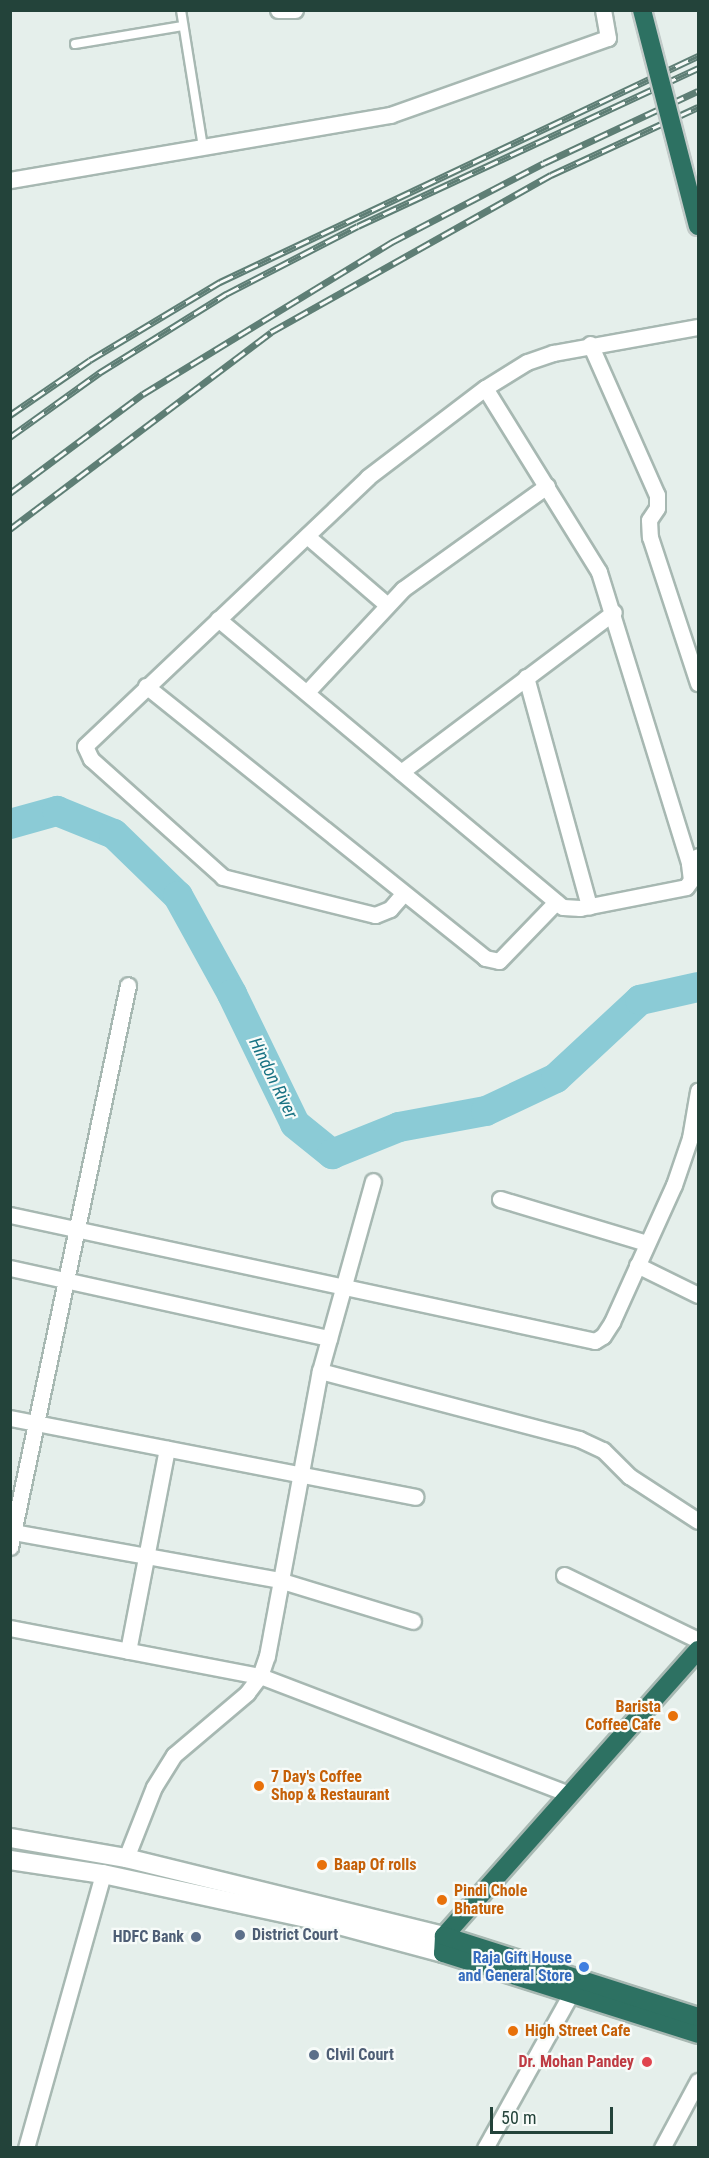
<!DOCTYPE html>
<html>
<head>
<meta charset="utf-8">
<style>
	body { margin:0 }
	#map { position:relative; width:709px; height:2158px; overflow:hidden; background:#e5efeb; font-family:"Roboto Condensed",sans-serif }
	div>[style] { position:absolute }
	.river>* { height:30px; margin:-15px; padding:0 15px; transform-origin:15px; border-radius:15px; background:#8bcbd6 }
	.roads { filter:drop-shadow(2px 0 #a7b8b2) drop-shadow(-2px 0 #a7b8b2) drop-shadow(0 2px #a7b8b2) drop-shadow(0 -2px #a7b8b2) }
	.lane>* { height:8px; margin:-4px; padding:0 4px; transform-origin:4px; border-radius:4px; background:#fff }
	.street>* { height:15px; margin:-7.5px; padding:0 7.5px; transform-origin:7.5px; border-radius:7.5px; background:#fff }
	.secondary>* { height:18px; margin:-9px; padding:0 9px; transform-origin:9px; border-radius:9px; background:#fff }
	.highway>* { height:18px; margin:-9px; padding:0 9px; transform-origin:9px; border-radius:9px; background:#2d7162 }
	.rail>* { height:7px; margin-top:-3.5px; transform-origin:0; background:repeating-linear-gradient(90deg,#f7fbf9 0 14px,#5e7e75 0 28px); box-sizing:border-box; border-block:2px solid #5e7e75 }
	.bridges { filter:drop-shadow(2px 0 #c1cac8) drop-shadow(-2px 0 #c1cac8) drop-shadow(0 2px #c1cac8) drop-shadow(0 -2px #c1cac8) }
	.highway-bridge>* { height:18px; margin:-9px; padding:0 9px; transform-origin:9px; border-radius:9px; background:#2d7162 }
	.dots>* { width:16px; height:16px; translate:-50% -50%; box-sizing:border-box; border:3px solid #f7fbf9; border-radius:50% }
	span { translate:-50% -50%; white-space:nowrap; text-align:center; line-height:1.15; -webkit-text-stroke:4.5px #f7fbf9; paint-order:stroke }
	.food-label { font-size:16px; color:#c56008; font-weight:700 }
	.right { translate:-100% -50%; text-align:right }
	.left { translate:0 -50%; text-align:left }
	.service-label { font-size:16px; color:#4e5e75; font-weight:700 }
	.shop-label { font-size:16px; color:#366cbe; font-weight:700 }
	.health-label { font-size:16px; color:#be3a42; font-weight:700 }
	.water-label { font-size:18px; color:#187283; font-style:italic }
	.frame { position:absolute; inset:0; border:12px solid #23433a; pointer-events:none }
	.scale { position:absolute; left:490px; top:2107px; width:123px; height:27px; box-sizing:border-box; border:3px solid #23433a; border-top:0; padding-left:8px; font-size:18px; line-height:21px; white-space:nowrap; color:#23433a; -webkit-text-stroke:4px #f7fbf9; paint-order:stroke }
</style>
</head>
<body>
<div id="map">
	<div class="river">
		<div style="left:10px;top:824px;width:49px;rotate:-15.5deg"></div>
		<div style="left:57px;top:811px;width:61px;rotate:22deg"></div>
		<div style="left:114px;top:834px;width:89px;rotate:44.1deg"></div>
		<div style="left:178px;top:896px;width:112px;rotate:61.1deg"></div>
		<div style="left:232px;top:994px;width:144px;rotate:64.1deg"></div>
		<div style="left:295px;top:1124px;width:48px;rotate:39deg"></div>
		<div style="left:332px;top:1154px;width:72px;rotate:-21.9deg"></div>
		<div style="left:399px;top:1127px;width:88px;rotate:-10.4deg"></div>
		<div style="left:486px;top:1111px;width:77px;rotate:-25.2deg"></div>
		<div style="left:556px;top:1078px;width:115px;rotate:-42.9deg"></div>
		<div style="left:640px;top:1000px;width:59px;rotate:-12.6deg"></div>
	</div>
	<div class="roads">
		<div class="lane">
			<div style="left:181px;top:10px;width:140px;rotate:80.9deg"></div>
			<div style="left:75px;top:44px;width:109px;rotate:-9.5deg"></div>
		</div>
		<div class="street">
			<div style="left:278px;top:10px;width:17px"></div>
			<div style="left:10px;top:180px;width:386px;rotate:-9.7deg"></div>
			<div style="left:390px;top:115px;width:231px;rotate:-19.5deg"></div>
			<div style="left:608px;top:38px;width:28px;rotate:-100deg"></div>
			<div style="left:590px;top:344px;width:165px;rotate:66.1deg"></div>
			<div style="left:657px;top:495px;width:13px;rotate:90deg"></div>
			<div style="left:657px;top:508px;width:14px;rotate:124deg"></div>
			<div style="left:649px;top:520px;width:17px;rotate:87deg"></div>
			<div style="left:650px;top:537px;width:154px;rotate:71.8deg"></div>
			<div style="left:485px;top:388px;width:216px;rotate:58.2deg"></div>
			<div style="left:599px;top:572px;width:305px;rotate:72.8deg"></div>
			<div style="left:307px;top:536px;width:104px;rotate:40.7deg"></div>
			<div style="left:218px;top:619px;width:449px;rotate:39.9deg"></div>
			<div style="left:563px;top:907px;width:17px;rotate:3deg"></div>
			<div style="left:580px;top:908px;width:108px;rotate:-11.2deg"></div>
			<div style="left:686px;top:887px;width:9px;rotate:-54deg"></div>
			<div style="left:691px;top:880px;width:17px;rotate:-97deg"></div>
			<div style="left:689px;top:863px;width:11px;rotate:-38deg"></div>
			<div style="left:526px;top:677px;width:238px;rotate:74.6deg"></div>
			<div style="left:146px;top:686px;width:435px;rotate:38.7deg"></div>
			<div style="left:485px;top:958px;width:14px;rotate:12deg"></div>
			<div style="left:499px;top:961px;width:82px;rotate:-46deg"></div>
			<div style="left:307px;top:692px;width:141px;rotate:-47deg"></div>
			<div style="left:403px;top:589px;width:177px;rotate:-35.6deg"></div>
			<div style="left:401px;top:772px;width:266px;rotate:-36.9deg"></div>
			<div style="left:403px;top:894px;width:20px;rotate:131deg"></div>
			<div style="left:390px;top:909px;width:16px;rotate:158deg"></div>
			<div style="left:375px;top:915px;width:157px;rotate:-166deg"></div>
			<div style="left:223px;top:877px;width:177px;rotate:-138.2deg"></div>
			<div style="left:91px;top:759px;width:14px;rotate:-115deg"></div>
			<div style="left:85px;top:746px;width:390px;rotate:-43.5deg"></div>
			<div style="left:368px;top:477px;width:147px;rotate:-37.3deg"></div>
			<div style="left:485px;top:388px;width:49px;rotate:-31.8deg"></div>
			<div style="left:527px;top:362px;width:28px;rotate:-19deg"></div>
			<div style="left:553px;top:353px;width:147px;rotate:-10.2deg"></div>
			<div style="left:500px;top:1199px;width:153px;rotate:16.7deg"></div>
			<div style="left:10px;top:1215px;width:598px;rotate:12.15deg"></div>
			<div style="left:595px;top:1341px;width:9px;rotate:-32deg"></div>
			<div style="left:603px;top:1336px;width:17px;rotate:-57deg"></div>
			<div style="left:612px;top:1322px;width:150px;rotate:-65.7deg"></div>
			<div style="left:674px;top:1185px;width:50px;rotate:-71.2deg"></div>
			<div style="left:690px;top:1138px;width:48px;rotate:-80.3deg"></div>
			<div style="left:637px;top:1265px;width:68px;rotate:26.2deg"></div>
			<div style="left:10px;top:1268px;width:327px;rotate:12.4deg"></div>
			<div style="left:320px;top:1371px;width:268px;rotate:14.7deg"></div>
			<div style="left:579px;top:1439px;width:26px;rotate:25deg"></div>
			<div style="left:603px;top:1450px;width:37px;rotate:45deg"></div>
			<div style="left:629px;top:1476px;width:82px;rotate:33.1deg"></div>
			<div style="left:10px;top:1418px;width:413px;rotate:11deg"></div>
			<div style="left:13px;top:1532px;width:270px;rotate:10.2deg"></div>
			<div style="left:279px;top:1580px;width:140px;rotate:17deg"></div>
			<div style="left:10px;top:1547px;width:574px;rotate:-78.14deg"></div>
			<div style="left:564px;top:1575px;width:149px;rotate:25.9deg"></div>
			<div style="left:10px;top:1628px;width:255px;rotate:10.9deg"></div>
			<div style="left:260px;top:1676px;width:331px;rotate:20.9deg"></div>
			<div style="left:128px;top:1651px;width:206px;rotate:-79.1deg"></div>
			<div style="left:126px;top:1858px;width:76px;rotate:-68.5deg"></div>
			<div style="left:154px;top:1787px;width:38px;rotate:-58deg"></div>
			<div style="left:174px;top:1755px;width:96px;rotate:-40.3deg"></div>
			<div style="left:247px;top:1693px;width:21px;rotate:-53deg"></div>
			<div style="left:260px;top:1676px;width:21px;rotate:-71deg"></div>
			<div style="left:267px;top:1656px;width:290px;rotate:-79.5deg"></div>
			<div style="left:320px;top:1371px;width:197px;rotate:-74.4deg"></div>
			<div style="left:26px;top:2148px;width:285px;rotate:-74.3deg"></div>
			<div style="left:485px;top:2148px;width:179px;rotate:-60.9deg"></div>
			<div style="left:662px;top:2148px;width:76px;rotate:-61.8deg"></div>
		</div>
		<div class="secondary">
			<div style="left:10px;top:1838px;width:118px;rotate:9.8deg"></div>
			<div style="left:126px;top:1858px;width:327px;rotate:13.8deg"></div>
			<div style="left:10px;top:1860px;width:94px;rotate:8.6deg"></div>
			<div style="left:103px;top:1874px;width:241px;rotate:12.2deg"></div>
			<div style="left:339px;top:1925px;width:108px;rotate:15.1deg"></div>
		</div>
		<div class="highway">
			<div style="left:698px;top:1650px;width:383px;rotate:131.6deg"></div>
			<div style="left:444px;top:1936px;width:17px;rotate:93deg"></div>
			<div style="left:443px;top:1953px;width:268px;rotate:17.6deg"></div>
			<div style="left:444px;top:1936px;width:267px;rotate:17.7deg"></div>
		</div>
	</div>
	<div class="rail">
		<div style="left:10px;top:415px;width:97px;rotate:-34.5deg"></div>
		<div style="left:90px;top:360px;width:152px;rotate:-31deg"></div>
		<div style="left:220px;top:282px;width:529px;rotate:-25.3deg"></div>
		<div style="left:10px;top:437px;width:110px;rotate:-35.7deg"></div>
		<div style="left:99px;top:373px;width:150px;rotate:-31.9deg"></div>
		<div style="left:226px;top:294px;width:148px;rotate:-27.3deg"></div>
		<div style="left:358px;top:226px;width:375px;rotate:-24.9deg"></div>
		<div style="left:10px;top:493px;width:166px;rotate:-36.7deg"></div>
		<div style="left:143px;top:394px;width:292px;rotate:-31.4deg"></div>
		<div style="left:392px;top:242px;width:171px;rotate:-27.5deg"></div>
		<div style="left:544px;top:163px;width:170px;rotate:-25.1deg"></div>
		<div style="left:10px;top:529px;width:327px;rotate:-37deg"></div>
		<div style="left:271px;top:332px;width:321px;rotate:-29.3deg"></div>
		<div style="left:551px;top:175px;width:162px;rotate:-24.8deg"></div>
	</div>
	<div class="bridges">
		<div class="highway-bridge">
			<div style="left:642px;top:10px;width:223px;rotate:75.5deg"></div>
		</div>
	</div>
	<div class="dots">
		<div style="left:673px;top:1716px;background:#e8710a"></div>
		<div style="left:259px;top:1786px;background:#e8710a"></div>
		<div style="left:322px;top:1865px;background:#e8710a"></div>
		<div style="left:442px;top:1900px;background:#e8710a"></div>
		<div style="left:240px;top:1935px;background:#5c6f8a"></div>
		<div style="left:196px;top:1937px;background:#5c6f8a"></div>
		<div style="left:584px;top:1967px;background:#3f7fe0"></div>
		<div style="left:513px;top:2031px;background:#e8710a"></div>
		<div style="left:314px;top:2055px;background:#5c6f8a"></div>
		<div style="left:647px;top:2062px;background:#e0444e"></div>
	</div>
	<div class="food-label">
		<span class="right" style="left:661px;top:1716px">Barista<br>Coffee Cafe</span>
		<span class="left" style="left:271px;top:1786px">7 Day's Coffee<br>Shop &amp; Restaurant</span>
		<span class="left" style="left:334px;top:1865px">Baap Of rolls</span>
		<span class="left" style="left:454px;top:1900px">Pindi Chole<br>Bhature</span>
		<span class="left" style="left:525px;top:2031px">High Street Cafe</span>
	</div>
	<div class="service-label">
		<span class="left" style="left:252px;top:1935px">District Court</span>
		<span class="right" style="left:184px;top:1937px">HDFC Bank</span>
		<span class="left" style="left:326px;top:2055px">CIvil Court</span>
	</div>
	<div class="shop-label">
		<span class="right" style="left:572px;top:1967px">Raja Gift House<br>and General Store</span>
	</div>
	<div class="health-label">
		<span class="right" style="left:634px;top:2062px">Dr. Mohan Pandey</span>
	</div>
	<div class="water-label">
		<span style="left:273px;top:1078px;rotate:64deg">Hindon River</span>
	</div>
	<div class="frame"></div>
	<div class="scale">50 m</div>
</div>
</body>
</html>
